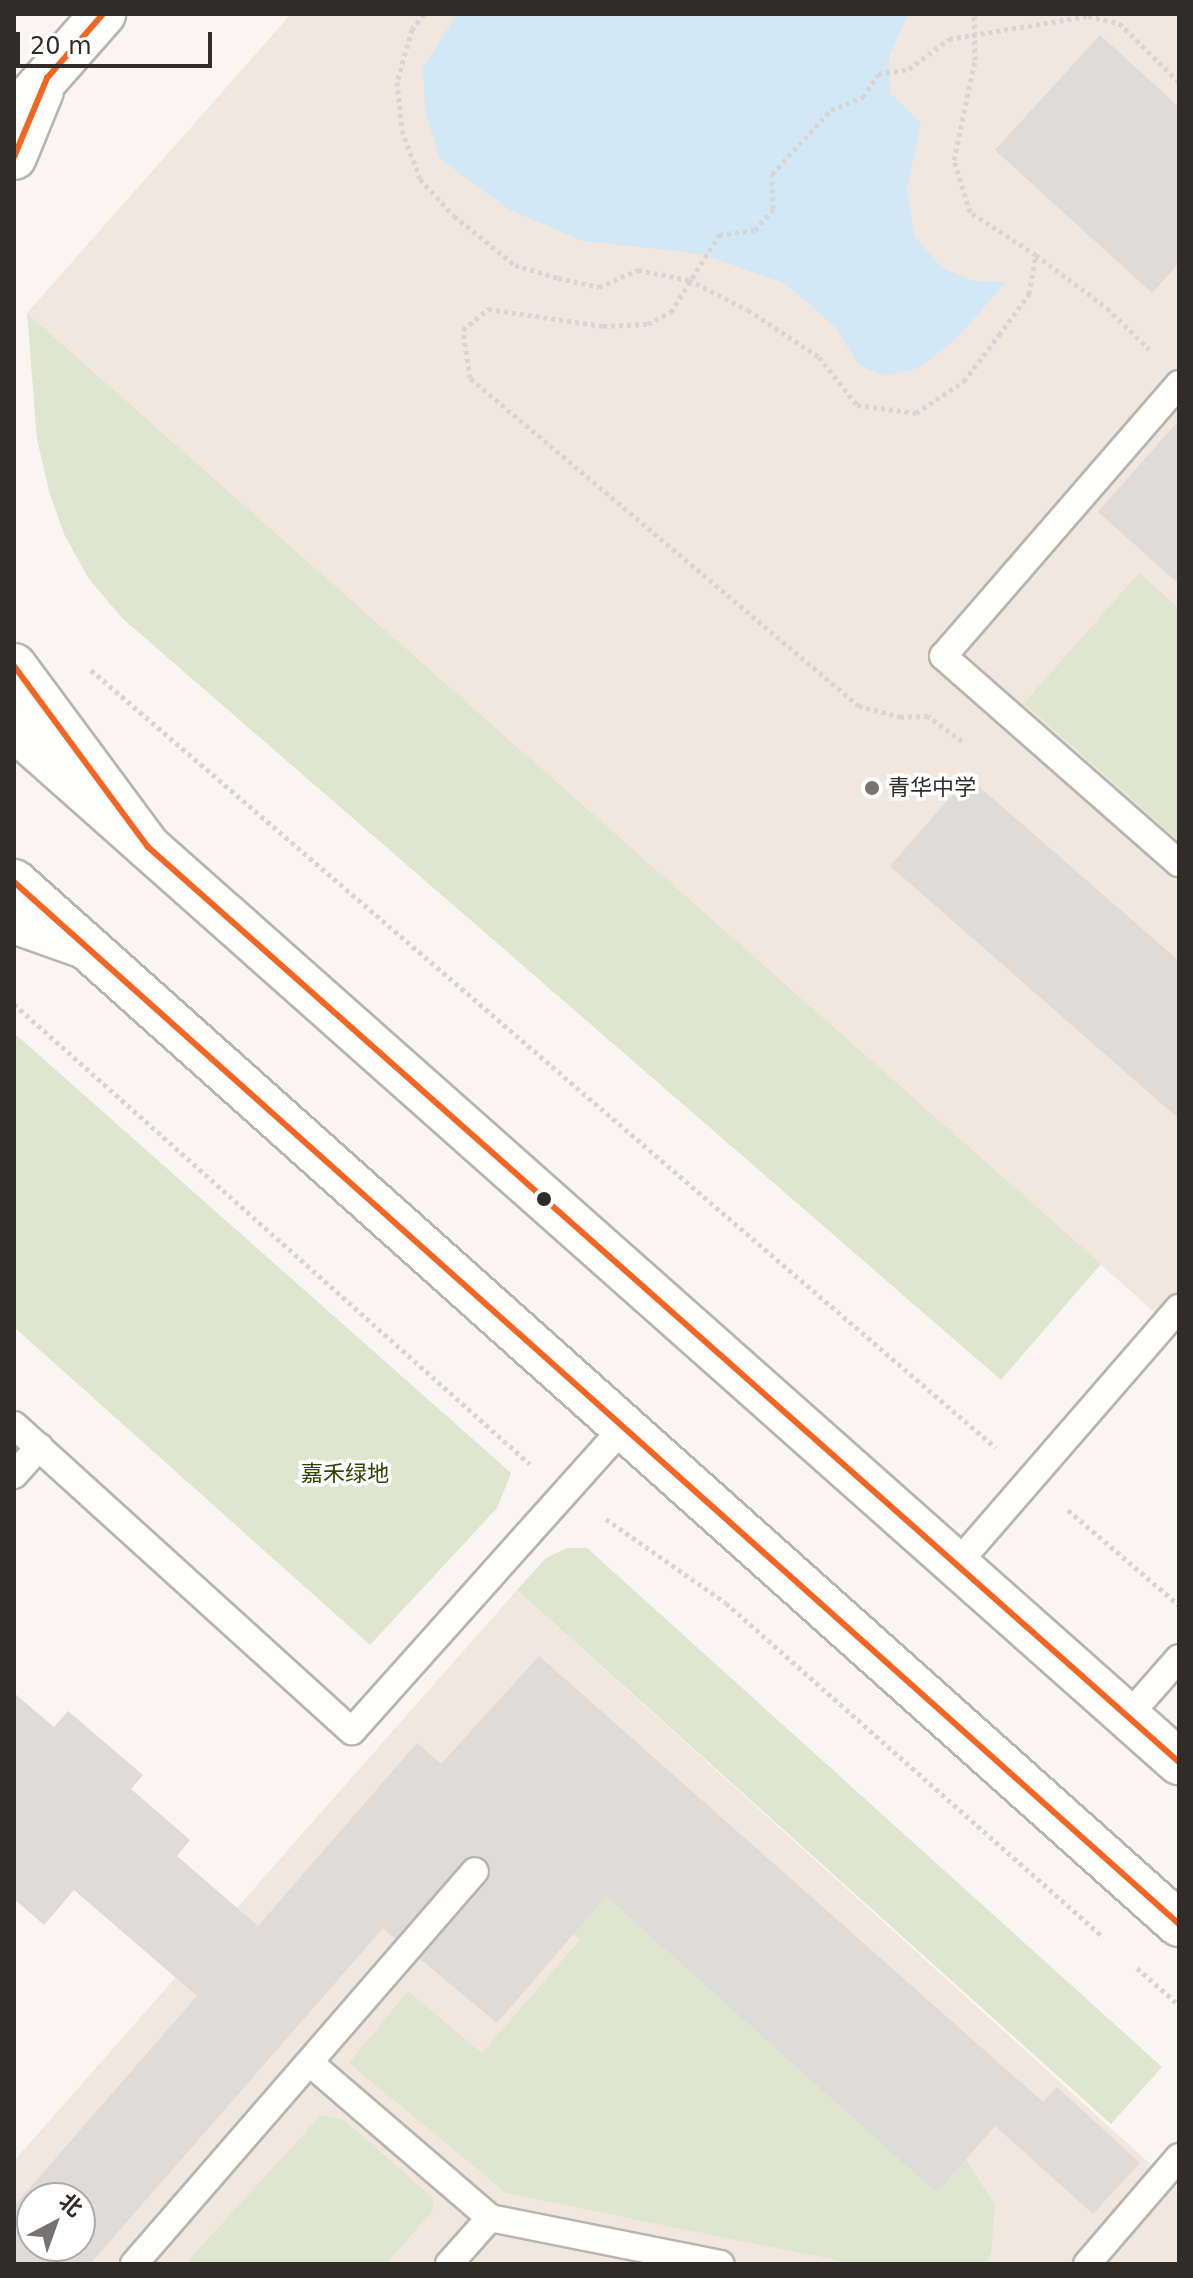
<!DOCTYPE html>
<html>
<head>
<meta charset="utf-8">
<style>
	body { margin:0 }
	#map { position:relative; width:1193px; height:2278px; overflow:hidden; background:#faf5f2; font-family:"DejaVu Sans","Noto Sans SC",sans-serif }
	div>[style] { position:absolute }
	.built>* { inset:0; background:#f1e7df }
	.green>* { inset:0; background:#dee6cf }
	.water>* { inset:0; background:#d2e8f7 }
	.building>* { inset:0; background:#dedbd9 }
	.path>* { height:5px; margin-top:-2.5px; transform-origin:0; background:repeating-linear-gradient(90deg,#d8d6d5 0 4px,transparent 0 8px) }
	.roads { filter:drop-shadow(2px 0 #b7b4b1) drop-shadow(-2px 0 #b7b4b1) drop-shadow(0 2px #b7b4b1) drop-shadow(0 -2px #b7b4b1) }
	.service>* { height:26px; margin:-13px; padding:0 13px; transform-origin:13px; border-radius:13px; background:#fefefd }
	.tertiary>* { height:44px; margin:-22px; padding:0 22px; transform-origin:22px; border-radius:22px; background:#fefefd }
	.secondary>* { height:44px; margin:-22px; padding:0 22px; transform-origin:22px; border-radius:22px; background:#fefefd }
	.bus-1>* { height:6px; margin:-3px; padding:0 3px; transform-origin:3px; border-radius:3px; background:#f26522 }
	.dots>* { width:22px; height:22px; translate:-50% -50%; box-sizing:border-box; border:4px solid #fff; border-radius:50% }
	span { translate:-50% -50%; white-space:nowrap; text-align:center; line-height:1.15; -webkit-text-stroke:7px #fff; paint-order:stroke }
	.poi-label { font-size:22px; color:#2f2c29 }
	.left { translate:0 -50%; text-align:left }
	.park-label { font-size:22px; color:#2e4202 }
	.frame { position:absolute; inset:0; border:16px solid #2f2c29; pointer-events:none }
	.north { position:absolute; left:16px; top:2182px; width:80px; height:80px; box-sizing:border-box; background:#fff; border:2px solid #acaba9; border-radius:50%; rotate:41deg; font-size:22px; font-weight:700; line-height:32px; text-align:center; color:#2f2c29 }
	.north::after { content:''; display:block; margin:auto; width:28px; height:36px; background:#76726f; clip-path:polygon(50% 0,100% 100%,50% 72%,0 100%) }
	.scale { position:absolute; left:16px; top:32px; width:196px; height:36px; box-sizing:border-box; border:4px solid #2f2c29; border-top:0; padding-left:10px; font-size:24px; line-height:28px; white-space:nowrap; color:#2f2c29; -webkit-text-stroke:6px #fff; paint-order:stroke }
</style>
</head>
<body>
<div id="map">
	<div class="built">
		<div style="clip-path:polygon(291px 14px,1179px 14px,1179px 1334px,27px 313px)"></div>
		<div style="clip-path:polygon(evenodd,517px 1590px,1179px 2190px,1179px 2264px,14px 2264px,14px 2161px,517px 1590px,32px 2198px,80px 2198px,80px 2246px,32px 2246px,32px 2198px)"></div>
	</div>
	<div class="green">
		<div style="clip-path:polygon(27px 313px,1101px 1264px,1001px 1380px,122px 618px,89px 579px,64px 534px,49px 491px,37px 439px)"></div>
		<div style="clip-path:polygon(1139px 573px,1179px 608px,1179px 841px,1024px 703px)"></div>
		<div style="clip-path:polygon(14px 1033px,511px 1473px,497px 1508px,370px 1645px,14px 1327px)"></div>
		<div style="clip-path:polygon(567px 1548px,587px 1548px,1162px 2067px,1111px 2124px,517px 1590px,546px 1558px)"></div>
		<div style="clip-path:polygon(555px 1850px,938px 2192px,966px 2160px,995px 2205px,991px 2253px,985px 2264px,855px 2264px,506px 2193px,349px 2063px,408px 1991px,482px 2053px,580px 1940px,521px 1888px)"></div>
		<div style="clip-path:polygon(321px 2115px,344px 2120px,433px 2198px,433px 2210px,386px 2264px,185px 2264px)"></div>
	</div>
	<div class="water">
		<div style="clip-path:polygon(457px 14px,908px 14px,889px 57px,890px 93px,921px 123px,907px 189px,914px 236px,941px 267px,973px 281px,1006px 282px,958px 337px,919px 368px,885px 376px,859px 365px,834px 326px,786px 284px,702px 254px,583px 241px,510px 210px,440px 159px,425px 111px,423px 67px)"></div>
	</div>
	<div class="building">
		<div style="clip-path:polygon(1100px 35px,1179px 107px,1179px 263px,1152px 293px,995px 150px)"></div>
		<div style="clip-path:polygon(1179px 420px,1179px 584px,1098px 512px)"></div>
		<div style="clip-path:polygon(968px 777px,1179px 961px,1179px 1119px,890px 866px)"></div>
		<div style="clip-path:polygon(evenodd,539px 1656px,1043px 2102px,1057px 2087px,1140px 2163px,1093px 2214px,995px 2126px,937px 2193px,606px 1896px,497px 2023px,420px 1959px,488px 1881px,490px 1865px,471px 1856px,395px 1939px,383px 1928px,90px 2264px,14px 2264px,14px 2206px,197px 1996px,74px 1890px,44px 1925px,14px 1899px,14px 1693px,54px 1727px,68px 1711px,143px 1775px,131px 1789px,190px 1840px,177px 1856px,258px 1926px,417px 1743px,441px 1764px,539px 1656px,32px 2198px,80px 2198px,80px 2246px,32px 2246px,32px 2198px)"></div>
	</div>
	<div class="path">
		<div style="left:424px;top:14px;width:19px;rotate:129deg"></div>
		<div style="left:412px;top:29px;width:55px;rotate:105.8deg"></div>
		<div style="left:397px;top:82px;width:48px;rotate:84.1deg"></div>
		<div style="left:402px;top:130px;width:52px;rotate:69.8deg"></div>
		<div style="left:420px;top:179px;width:50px;rotate:47.4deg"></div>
		<div style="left:454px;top:216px;width:78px;rotate:38.8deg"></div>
		<div style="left:515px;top:265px;width:45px;rotate:16.8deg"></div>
		<div style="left:558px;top:278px;width:42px;rotate:12.4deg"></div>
		<div style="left:599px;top:287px;width:43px;rotate:-23.6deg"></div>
		<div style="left:638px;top:270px;width:52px;rotate:11.1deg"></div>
		<div style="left:689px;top:280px;width:66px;rotate:27deg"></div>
		<div style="left:748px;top:310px;width:85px;rotate:33.5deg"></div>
		<div style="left:819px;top:357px;width:61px;rotate:51.6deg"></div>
		<div style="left:857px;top:405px;width:60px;rotate:7.7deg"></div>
		<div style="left:916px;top:413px;width:58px;rotate:-33.7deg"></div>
		<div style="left:964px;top:381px;width:58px;rotate:-52.7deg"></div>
		<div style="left:999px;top:335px;width:51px;rotate:-53.8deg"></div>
		<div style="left:1029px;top:294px;width:40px;rotate:-80deg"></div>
		<div style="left:1036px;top:255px;width:79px;rotate:-146.9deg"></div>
		<div style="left:970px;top:212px;width:54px;rotate:-107.1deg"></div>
		<div style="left:954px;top:160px;width:102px;rotate:-78.1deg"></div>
		<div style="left:975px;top:60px;width:46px;rotate:-91.2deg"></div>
		<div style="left:1036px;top:255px;width:89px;rotate:36.7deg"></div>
		<div style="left:1107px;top:308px;width:59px;rotate:44.3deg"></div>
		<div style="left:91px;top:670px;width:1193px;rotate:40.68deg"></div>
		<div style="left:962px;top:741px;width:42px;rotate:-143.7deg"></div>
		<div style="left:928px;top:716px;width:27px;rotate:178deg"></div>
		<div style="left:901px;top:717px;width:43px;rotate:-165.3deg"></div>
		<div style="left:859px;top:706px;width:509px;rotate:-139.86deg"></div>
		<div style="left:470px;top:378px;width:49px;rotate:-98.3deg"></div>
		<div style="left:463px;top:330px;width:33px;rotate:-40deg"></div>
		<div style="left:488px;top:309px;width:116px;rotate:8.4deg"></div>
		<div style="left:603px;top:326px;width:45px;rotate:-2.5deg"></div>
		<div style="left:648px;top:324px;width:26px;rotate:-28deg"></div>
		<div style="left:671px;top:312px;width:91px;rotate:-58.1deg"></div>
		<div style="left:719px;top:235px;width:36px;rotate:-8deg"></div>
		<div style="left:755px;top:230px;width:28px;rotate:-49deg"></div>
		<div style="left:773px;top:209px;width:35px;rotate:-92deg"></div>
		<div style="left:772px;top:174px;width:87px;rotate:-47.3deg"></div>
		<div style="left:831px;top:110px;width:35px;rotate:-22deg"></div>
		<div style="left:863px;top:97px;width:27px;rotate:-57deg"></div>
		<div style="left:878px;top:74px;width:31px;rotate:-9deg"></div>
		<div style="left:909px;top:69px;width:50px;rotate:-36.9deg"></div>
		<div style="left:949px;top:39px;width:141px;rotate:-9.4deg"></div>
		<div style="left:1088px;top:16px;width:32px;rotate:13deg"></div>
		<div style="left:1119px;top:23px;width:84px;rotate:44.5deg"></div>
		<div style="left:14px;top:1004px;width:691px;rotate:41.72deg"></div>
		<div style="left:1068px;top:1510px;width:146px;rotate:40.6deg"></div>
		<div style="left:606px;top:1519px;width:146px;rotate:35deg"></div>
		<div style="left:726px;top:1603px;width:504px;rotate:41.54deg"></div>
		<div style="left:1137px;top:1968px;width:56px;rotate:41.4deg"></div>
	</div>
	<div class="roads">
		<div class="service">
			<div style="left:1179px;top:384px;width:360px;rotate:130.9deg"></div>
			<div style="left:943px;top:656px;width:314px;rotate:41.3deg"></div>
			<div style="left:14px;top:1425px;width:456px;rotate:42.2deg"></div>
			<div style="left:352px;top:1731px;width:408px;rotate:-48.2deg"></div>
			<div style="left:14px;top:1475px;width:38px;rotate:-48deg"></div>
			<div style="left:957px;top:1564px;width:339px;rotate:-49.1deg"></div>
			<div style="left:1128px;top:1716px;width:77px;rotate:-48.7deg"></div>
			<div style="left:310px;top:2063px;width:238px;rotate:40.7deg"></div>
			<div style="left:134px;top:2264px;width:520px;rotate:-49.05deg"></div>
			<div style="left:449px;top:2264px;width:62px;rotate:-48.3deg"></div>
			<div style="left:490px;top:2218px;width:235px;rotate:11.3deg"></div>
			<div style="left:1087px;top:2264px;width:141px;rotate:-49.3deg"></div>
		</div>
		<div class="tertiary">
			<div style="left:14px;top:728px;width:1558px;rotate:41.59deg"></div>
			<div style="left:14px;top:882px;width:1563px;rotate:41.81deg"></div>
		</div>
		<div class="secondary">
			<div style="left:14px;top:115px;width:135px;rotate:-48.6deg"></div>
			<div style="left:14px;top:157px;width:71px;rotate:-67.8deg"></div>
			<div style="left:14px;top:666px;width:225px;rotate:53.5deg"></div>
			<div style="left:14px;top:921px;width:77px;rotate:19.6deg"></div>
		</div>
	</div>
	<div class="bus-1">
		<div style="left:14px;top:157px;width:86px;rotate:-67.3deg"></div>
		<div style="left:47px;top:78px;width:85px;rotate:-48.8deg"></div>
		<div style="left:14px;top:666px;width:225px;rotate:53.5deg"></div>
		<div style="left:148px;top:847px;width:1378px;rotate:41.59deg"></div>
		<div style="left:14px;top:882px;width:1563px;rotate:41.81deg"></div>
	</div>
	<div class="dots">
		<div style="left:872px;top:788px;background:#76726f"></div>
		<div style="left:544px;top:1199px;background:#2f2c29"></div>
	</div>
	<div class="poi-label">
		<span class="left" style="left:888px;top:788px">青华中学</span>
	</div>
	<div class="park-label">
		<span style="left:345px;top:1474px">嘉禾绿地</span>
	</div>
	<div class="frame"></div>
	<div class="north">北</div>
	<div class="scale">20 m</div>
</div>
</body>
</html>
